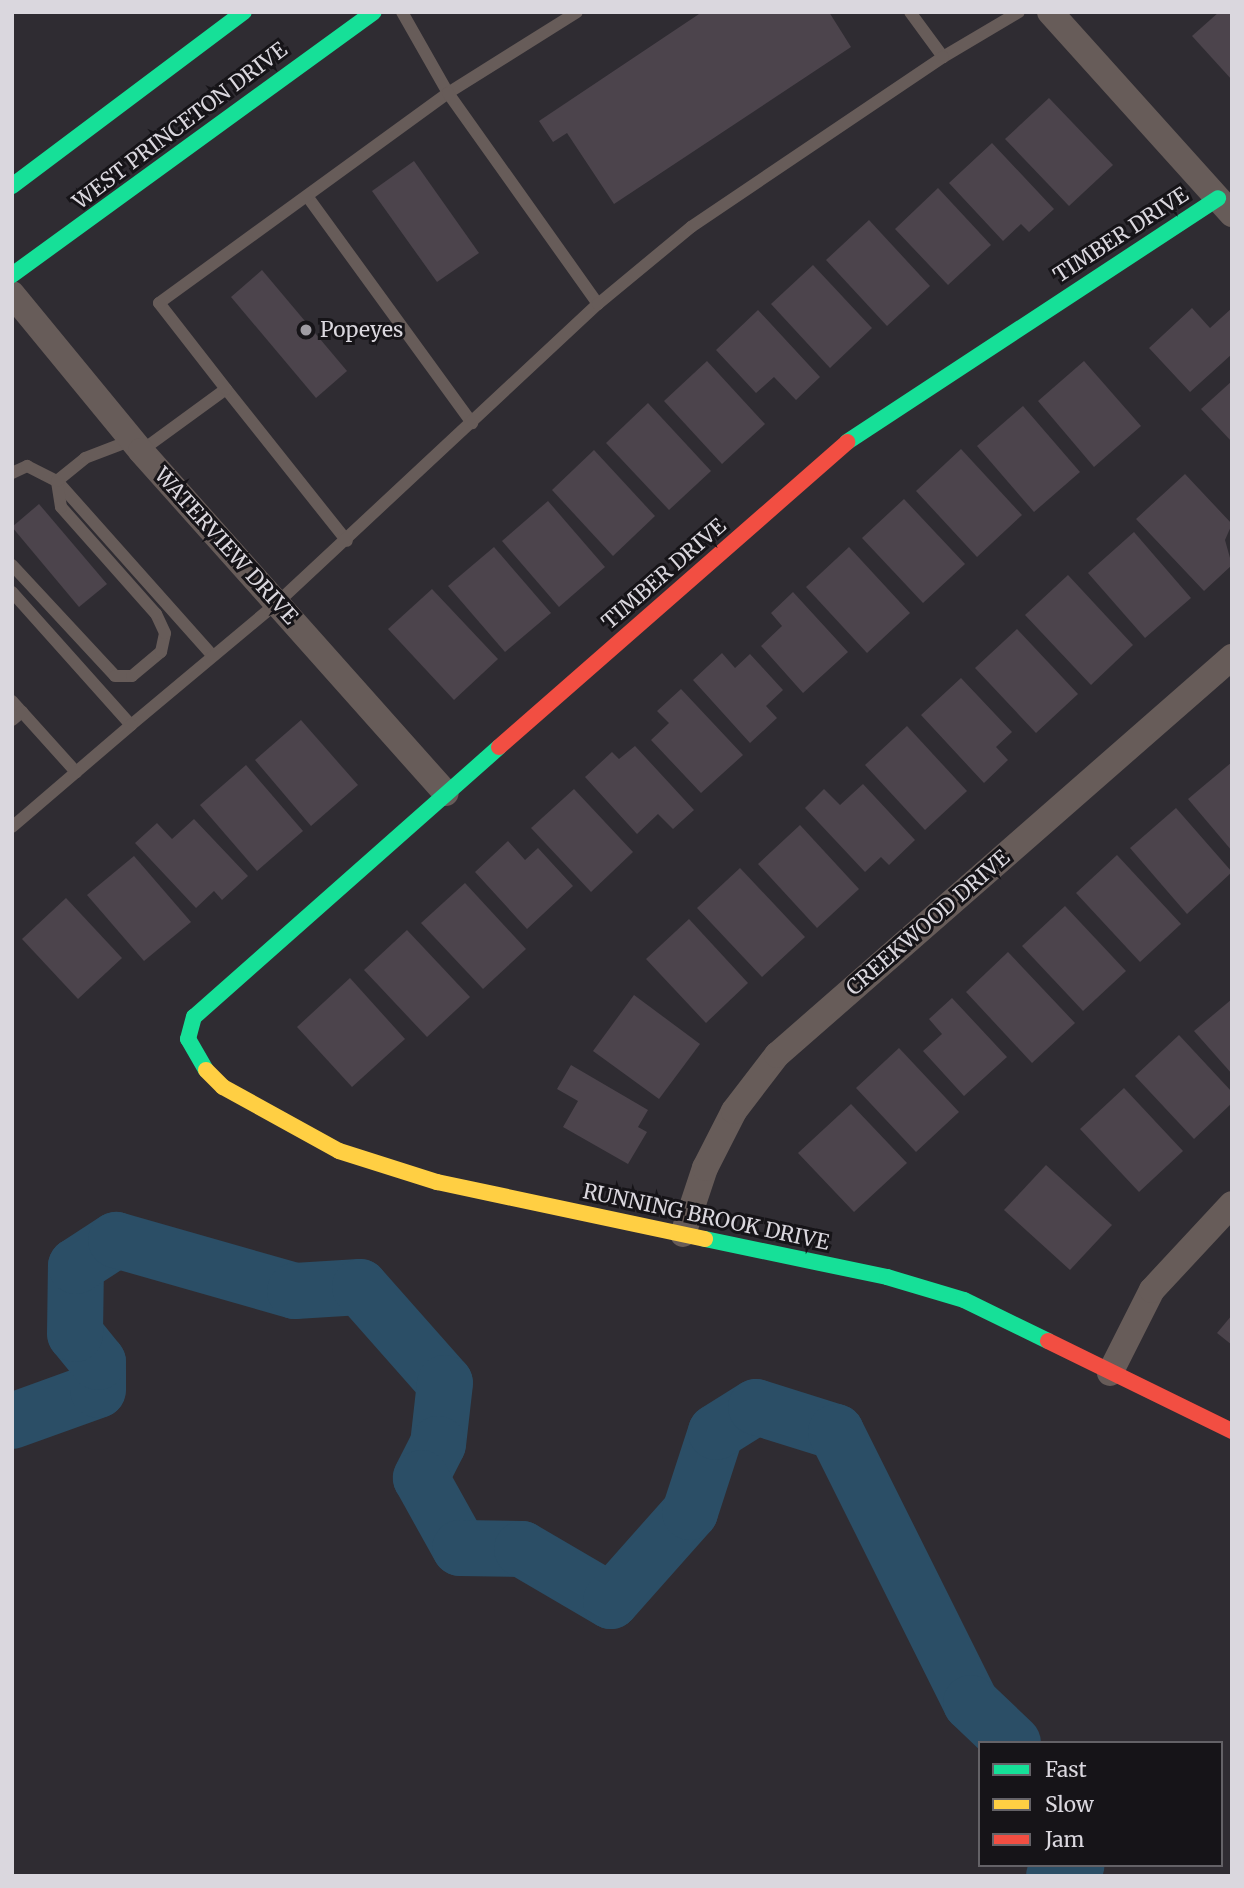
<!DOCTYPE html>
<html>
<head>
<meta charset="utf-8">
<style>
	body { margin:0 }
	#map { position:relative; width:1244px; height:1888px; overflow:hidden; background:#2f2c32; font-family:Merriweather,serif }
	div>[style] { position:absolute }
	.river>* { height:56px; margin:-28px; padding:0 28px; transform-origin:28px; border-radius:28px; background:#2b4e66 }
	.building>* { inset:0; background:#4c444c }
	.lane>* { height:12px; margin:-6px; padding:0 6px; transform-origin:6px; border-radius:6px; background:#675c59 }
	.street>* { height:26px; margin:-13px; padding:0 13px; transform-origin:13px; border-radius:13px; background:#675c59 }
	.fast>* { height:16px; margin:-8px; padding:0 8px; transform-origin:8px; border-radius:8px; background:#16e098 }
	.slow>* { height:16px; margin:-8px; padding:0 8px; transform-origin:8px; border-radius:8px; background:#ffcf43 }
	.jam>* { height:16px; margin:-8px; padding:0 8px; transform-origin:8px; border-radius:8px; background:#f24e42 }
	.dots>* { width:19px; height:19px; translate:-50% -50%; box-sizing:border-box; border:4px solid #161418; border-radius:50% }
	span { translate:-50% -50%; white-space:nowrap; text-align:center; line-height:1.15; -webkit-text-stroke:6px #161418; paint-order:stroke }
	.street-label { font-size:21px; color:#dad7de }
	.poi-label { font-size:21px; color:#dad7de }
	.left { translate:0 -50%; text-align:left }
	.frame { position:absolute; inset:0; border:14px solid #dad7de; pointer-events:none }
	.legend { position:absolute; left:978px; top:1741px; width:245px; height:126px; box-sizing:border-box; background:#161418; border:2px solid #646267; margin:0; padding:9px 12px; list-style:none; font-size:21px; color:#dad7de }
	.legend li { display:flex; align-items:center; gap:14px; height:35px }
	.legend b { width:35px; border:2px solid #646267 }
</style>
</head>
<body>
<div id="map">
	<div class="river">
		<div style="left:12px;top:1421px;width:91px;rotate:-19.8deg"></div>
		<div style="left:98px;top:1390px;width:28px;rotate:-90deg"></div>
		<div style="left:98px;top:1362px;width:36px;rotate:-129deg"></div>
		<div style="left:75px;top:1334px;width:68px;rotate:-89.2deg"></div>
		<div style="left:76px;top:1266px;width:48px;rotate:-33deg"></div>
		<div style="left:116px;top:1240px;width:186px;rotate:15.9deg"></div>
		<div style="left:295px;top:1291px;width:65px;rotate:-3.5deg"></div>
		<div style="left:360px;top:1287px;width:128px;rotate:48.5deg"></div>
		<div style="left:445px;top:1383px;width:61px;rotate:96.5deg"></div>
		<div style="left:438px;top:1444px;width:38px;rotate:117deg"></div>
		<div style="left:421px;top:1478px;width:80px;rotate:60.9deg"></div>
		<div style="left:460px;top:1548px;width:62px;rotate:0.9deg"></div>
		<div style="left:522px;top:1549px;width:103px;rotate:30.3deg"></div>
		<div style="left:611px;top:1601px;width:119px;rotate:-48.4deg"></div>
		<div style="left:690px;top:1512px;width:84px;rotate:-72deg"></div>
		<div style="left:716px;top:1432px;width:47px;rotate:-32deg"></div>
		<div style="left:756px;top:1407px;width:84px;rotate:17.4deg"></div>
		<div style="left:836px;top:1432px;width:303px;rotate:63.5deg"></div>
		<div style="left:971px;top:1703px;width:58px;rotate:43.6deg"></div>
		<div style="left:1054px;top:1876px;width:25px;rotate:-26deg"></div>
	</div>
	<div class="building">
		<div style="clip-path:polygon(702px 12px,829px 12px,851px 47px,614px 204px,567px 133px,553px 142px,539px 121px)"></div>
		<div style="clip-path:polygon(1219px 12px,1232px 12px,1232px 80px,1192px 36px)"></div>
		<div style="clip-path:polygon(1049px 98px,1113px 165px,1069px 206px,1005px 139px)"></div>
		<div style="clip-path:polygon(992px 143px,1054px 209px,1029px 232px,1021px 224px,1003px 241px,949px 183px)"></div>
		<div style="clip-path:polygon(414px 161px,479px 253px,437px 282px,372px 191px)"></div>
		<div style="clip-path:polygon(938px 188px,991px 245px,948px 285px,895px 229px)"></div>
		<div style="clip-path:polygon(869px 220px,930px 286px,887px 326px,826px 260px)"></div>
		<div style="clip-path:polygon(813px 265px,872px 328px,830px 368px,771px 304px)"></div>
		<div style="clip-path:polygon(262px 270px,347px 371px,316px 398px,231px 297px)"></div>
		<div style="clip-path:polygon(1192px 308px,1210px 328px,1232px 308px,1232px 354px,1190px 392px,1149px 348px)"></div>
		<div style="clip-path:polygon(758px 310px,820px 377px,796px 400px,774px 377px,756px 393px,716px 350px)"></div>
		<div style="clip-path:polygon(707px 361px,765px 424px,722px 464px,664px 401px)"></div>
		<div style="clip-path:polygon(1084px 361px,1141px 426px,1094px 467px,1038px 401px)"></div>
		<div style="clip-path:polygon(1232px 381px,1232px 442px,1201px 409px)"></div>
		<div style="clip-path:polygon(648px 403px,711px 471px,669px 510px,606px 443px)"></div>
		<div style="clip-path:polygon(1023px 406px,1080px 472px,1034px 512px,977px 446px)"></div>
		<div style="clip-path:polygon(961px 449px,1022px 515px,977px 557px,916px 491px)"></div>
		<div style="clip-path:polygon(594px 450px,655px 516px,613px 556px,552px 490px)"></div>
		<div style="clip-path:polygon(1185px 474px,1232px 524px,1225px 540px,1232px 565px,1204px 591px,1136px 519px)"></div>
		<div style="clip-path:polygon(904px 499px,965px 564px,923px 603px,862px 538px)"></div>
		<div style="clip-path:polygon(548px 501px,605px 567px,559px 607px,502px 541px)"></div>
		<div style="clip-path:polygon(39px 504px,107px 584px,79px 607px,12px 527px)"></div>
		<div style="clip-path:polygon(1134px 532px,1191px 598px,1145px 638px,1088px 573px)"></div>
		<div style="clip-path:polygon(494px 547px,551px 613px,505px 652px,448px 586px)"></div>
		<div style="clip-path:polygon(849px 547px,910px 613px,867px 653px,806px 587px)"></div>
		<div style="clip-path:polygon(1068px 575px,1133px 645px,1091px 685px,1025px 615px)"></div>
		<div style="clip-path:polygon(432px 589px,498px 659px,454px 700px,388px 629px)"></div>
		<div style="clip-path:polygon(793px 592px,848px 652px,803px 693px,761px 646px,782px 626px,771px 613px)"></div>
		<div style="clip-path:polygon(1017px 629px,1078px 694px,1036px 733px,975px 668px)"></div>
		<div style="clip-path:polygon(722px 653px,735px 668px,750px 654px,783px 690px,766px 706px,777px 718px,750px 743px,693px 680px)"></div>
		<div style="clip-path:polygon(961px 678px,1012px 732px,996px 747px,1008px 760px,984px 783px,921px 715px)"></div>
		<div style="clip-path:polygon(681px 689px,743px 755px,701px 793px,651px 740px,669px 723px,657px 711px)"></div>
		<div style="clip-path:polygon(301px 720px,358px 785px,311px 826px,255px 760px)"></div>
		<div style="clip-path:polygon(907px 726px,967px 791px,925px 830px,865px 765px)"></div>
		<div style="clip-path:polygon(635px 746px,694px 810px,673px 829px,658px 814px,637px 834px,585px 777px,612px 752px,619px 759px)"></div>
		<div style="clip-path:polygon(1232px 762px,1232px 851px,1188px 799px)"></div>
		<div style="clip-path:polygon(246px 765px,303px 831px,257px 871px,200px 805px)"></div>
		<div style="clip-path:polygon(863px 784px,915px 840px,889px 865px,881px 857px,865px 872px,805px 808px,824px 789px,840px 805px)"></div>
		<div style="clip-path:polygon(574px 789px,633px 852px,591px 892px,531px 828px)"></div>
		<div style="clip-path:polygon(1176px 808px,1232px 872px,1187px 914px,1130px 848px)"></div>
		<div style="clip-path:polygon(194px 819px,248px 876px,222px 900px,214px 891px,196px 908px,135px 843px,157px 823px,172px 839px)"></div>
		<div style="clip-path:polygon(800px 825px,859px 889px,817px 928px,758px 864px)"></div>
		<div style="clip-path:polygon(508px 841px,525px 860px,538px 848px,573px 886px,527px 929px,475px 872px)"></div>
		<div style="clip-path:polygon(1117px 855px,1181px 924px,1140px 962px,1076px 893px)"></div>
		<div style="clip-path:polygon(134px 856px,191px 922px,144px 961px,87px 895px)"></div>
		<div style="clip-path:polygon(740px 868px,805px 937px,762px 977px,697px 908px)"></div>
		<div style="clip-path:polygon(465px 883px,526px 949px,483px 989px,421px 923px)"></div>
		<div style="clip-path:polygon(66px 898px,122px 958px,78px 999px,22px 939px)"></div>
		<div style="clip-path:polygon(1065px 906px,1126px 971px,1083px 1011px,1022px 946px)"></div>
		<div style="clip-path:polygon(689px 919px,748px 983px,706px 1023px,646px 959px)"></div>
		<div style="clip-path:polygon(407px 930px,470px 997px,427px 1037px,364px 970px)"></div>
		<div style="clip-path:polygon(1008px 952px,1075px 1023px,1032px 1063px,966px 992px)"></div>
		<div style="clip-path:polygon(350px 978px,405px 1039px,352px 1087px,297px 1027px)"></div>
		<div style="clip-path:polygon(634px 995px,700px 1044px,659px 1099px,593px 1051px)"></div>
		<div style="clip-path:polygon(952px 998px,1007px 1057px,964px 1096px,923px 1051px,942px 1034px,929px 1019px)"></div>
		<div style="clip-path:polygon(1232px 999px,1232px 1074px,1194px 1031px)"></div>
		<div style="clip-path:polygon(1179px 1035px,1232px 1092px,1232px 1103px,1194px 1139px,1135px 1076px)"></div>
		<div style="clip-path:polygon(899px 1048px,959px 1112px,916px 1152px,856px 1088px)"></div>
		<div style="clip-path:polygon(571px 1065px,648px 1110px,638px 1127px,647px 1132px,628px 1164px,563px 1127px,578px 1101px,557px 1089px)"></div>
		<div style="clip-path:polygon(1124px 1088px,1183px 1151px,1139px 1192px,1080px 1129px)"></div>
		<div style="clip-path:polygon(851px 1104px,907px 1163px,854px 1212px,798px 1153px)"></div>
		<div style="clip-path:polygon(1046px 1165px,1112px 1225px,1070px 1270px,1004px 1210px)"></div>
		<div style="clip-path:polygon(1232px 1315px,1232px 1345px,1217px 1333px)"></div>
	</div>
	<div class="lane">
		<div style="left:402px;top:12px;width:93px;rotate:60.4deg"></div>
		<div style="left:448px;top:93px;width:152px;rotate:-32.1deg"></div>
		<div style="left:910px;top:12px;width:56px;rotate:53.7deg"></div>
		<div style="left:943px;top:57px;width:88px;rotate:-30.6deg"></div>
		<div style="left:307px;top:196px;width:281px;rotate:54deg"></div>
		<div style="left:226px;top:389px;width:194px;rotate:51.5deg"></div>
		<div style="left:141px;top:451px;width:105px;rotate:-36.1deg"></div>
		<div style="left:226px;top:389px;width:109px;rotate:-127.9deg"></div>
		<div style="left:159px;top:303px;width:357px;rotate:-36deg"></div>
		<div style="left:448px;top:93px;width:259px;rotate:54.6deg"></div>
		<div style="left:12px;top:473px;width:17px;rotate:-25deg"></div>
		<div style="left:27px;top:466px;width:34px;rotate:27deg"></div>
		<div style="left:57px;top:481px;width:233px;rotate:48.3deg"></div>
		<div style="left:12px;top:565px;width:151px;rotate:47.1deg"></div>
		<div style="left:115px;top:676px;width:17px"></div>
		<div style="left:132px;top:676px;width:38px;rotate:-40deg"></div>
		<div style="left:161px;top:652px;width:19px;rotate:-78deg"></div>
		<div style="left:165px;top:633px;width:21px;rotate:-115deg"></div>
		<div style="left:156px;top:614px;width:143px;rotate:-131.6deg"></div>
		<div style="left:61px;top:507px;width:26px;rotate:-99deg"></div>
		<div style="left:57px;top:481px;width:36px;rotate:-39deg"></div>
		<div style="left:85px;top:458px;width:50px;rotate:-21deg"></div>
		<div style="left:12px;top:592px;width:178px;rotate:48.2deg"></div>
		<div style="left:131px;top:725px;width:190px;rotate:-39.9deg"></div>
		<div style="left:277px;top:603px;width:439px;rotate:-43deg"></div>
		<div style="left:598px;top:304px;width:121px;rotate:-39.6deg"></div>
		<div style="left:691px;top:227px;width:304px;rotate:-34deg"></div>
		<div style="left:12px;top:701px;width:15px;rotate:48deg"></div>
		<div style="left:12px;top:720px;width:13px;rotate:-39deg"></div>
		<div style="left:22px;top:712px;width:81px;rotate:48deg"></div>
		<div style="left:12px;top:827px;width:157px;rotate:-40.6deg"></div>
	</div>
	<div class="street">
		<div style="left:1050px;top:12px;width:272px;rotate:48deg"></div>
		<div style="left:12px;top:294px;width:203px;rotate:50.6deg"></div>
		<div style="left:141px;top:451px;width:458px;rotate:48.3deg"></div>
		<div style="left:683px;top:1234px;width:70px;rotate:-71.6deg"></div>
		<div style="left:705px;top:1168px;width:64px;rotate:-63deg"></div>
		<div style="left:734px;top:1111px;width:71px;rotate:-52.5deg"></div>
		<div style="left:777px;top:1055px;width:605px;rotate:-41.18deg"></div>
		<div style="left:1110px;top:1373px;width:93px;rotate:-63.2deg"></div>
		<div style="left:1152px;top:1290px;width:117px;rotate:-47.1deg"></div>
	</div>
	<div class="fast">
		<div style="left:12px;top:186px;width:290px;rotate:-36.9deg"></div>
		<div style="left:12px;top:275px;width:447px;rotate:-36deg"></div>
		<div style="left:847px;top:442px;width:444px;rotate:-33.3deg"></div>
		<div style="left:206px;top:1070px;width:36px;rotate:-120deg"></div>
		<div style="left:188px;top:1039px;width:23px;rotate:-75deg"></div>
		<div style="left:194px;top:1017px;width:407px;rotate:-41.5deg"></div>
		<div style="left:705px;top:1239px;width:186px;rotate:11.8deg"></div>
		<div style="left:887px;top:1277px;width:80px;rotate:16.6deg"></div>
		<div style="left:964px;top:1300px;width:93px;rotate:26deg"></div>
	</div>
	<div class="slow">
		<div style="left:206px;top:1070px;width:24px;rotate:45deg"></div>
		<div style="left:223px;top:1087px;width:132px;rotate:28.9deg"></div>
		<div style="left:339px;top:1151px;width:103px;rotate:17.6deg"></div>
		<div style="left:437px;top:1182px;width:274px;rotate:12deg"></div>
	</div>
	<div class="jam">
		<div style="left:499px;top:747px;width:463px;rotate:-41.2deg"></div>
		<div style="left:1048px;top:1341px;width:205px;rotate:26.1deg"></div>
	</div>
	<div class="dots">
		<div style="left:306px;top:330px;background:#9e9ba2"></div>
	</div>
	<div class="street-label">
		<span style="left:180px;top:126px;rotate:-37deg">WEST PRINCETON DRIVE</span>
		<span style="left:1121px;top:235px;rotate:-33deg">TIMBER DRIVE</span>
		<span style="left:226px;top:546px;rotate:48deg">WATERVIEW DRIVE</span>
		<span style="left:664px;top:574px;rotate:-41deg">TIMBER DRIVE</span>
		<span style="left:928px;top:923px;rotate:-41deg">CREEKWOOD DRIVE</span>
		<span style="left:706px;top:1217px;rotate:12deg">RUNNING BROOK DRIVE</span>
	</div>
	<div class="poi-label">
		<span class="left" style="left:320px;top:330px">Popeyes</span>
	</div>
	<div class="frame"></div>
	<ul class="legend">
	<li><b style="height:9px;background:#16e098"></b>Fast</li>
	<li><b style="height:9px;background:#ffcf43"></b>Slow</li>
	<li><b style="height:9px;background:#f24e42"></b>Jam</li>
	</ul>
</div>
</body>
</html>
